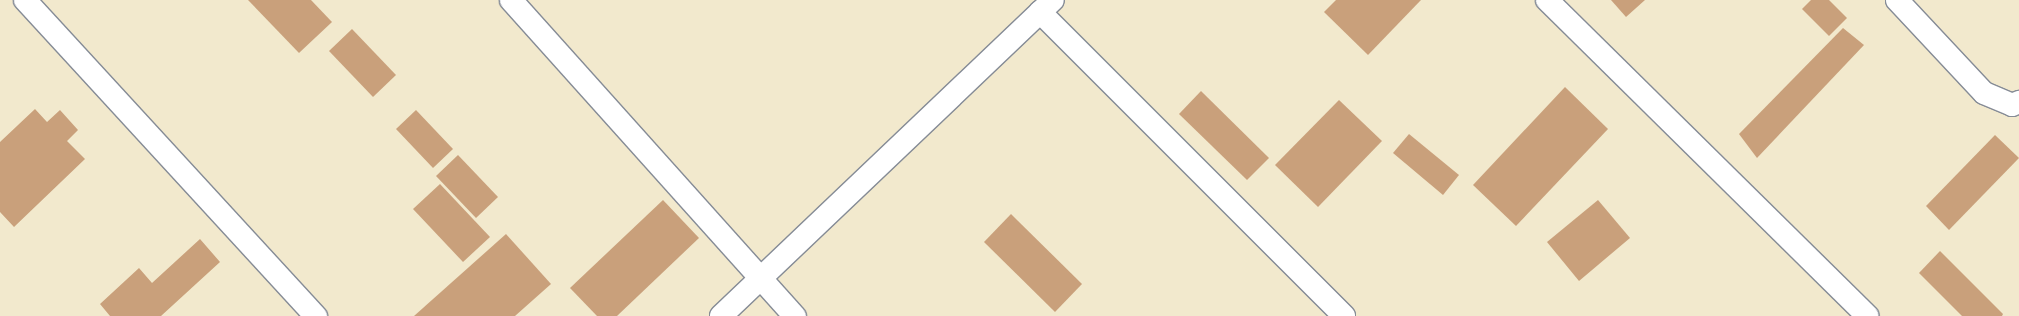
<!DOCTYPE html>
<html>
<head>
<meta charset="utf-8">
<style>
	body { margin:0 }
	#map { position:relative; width:2019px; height:316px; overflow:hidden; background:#f2e9cd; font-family:Kalam,sans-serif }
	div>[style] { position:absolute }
	.building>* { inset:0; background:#c9a07b }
	.roads { filter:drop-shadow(1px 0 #868c96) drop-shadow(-1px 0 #868c96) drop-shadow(0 1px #868c96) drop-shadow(0 -1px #868c96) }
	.street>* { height:22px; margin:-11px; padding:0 11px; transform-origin:11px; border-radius:11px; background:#fff }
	span { translate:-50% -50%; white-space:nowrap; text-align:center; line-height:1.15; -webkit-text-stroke:3.5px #fcf5e5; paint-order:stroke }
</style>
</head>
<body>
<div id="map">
	<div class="building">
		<div style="clip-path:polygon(248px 0,311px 0,332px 22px,299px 53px)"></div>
		<div style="clip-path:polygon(1336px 0,1421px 0,1368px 55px,1324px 12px)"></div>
		<div style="clip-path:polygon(1611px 0,1645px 0,1626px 17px)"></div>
		<div style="clip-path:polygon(1811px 0,1829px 0,1847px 18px,1829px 36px,1802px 9px)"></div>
		<div style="clip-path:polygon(1843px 28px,1864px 45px,1757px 158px,1739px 134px)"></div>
		<div style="clip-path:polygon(352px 29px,396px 75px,373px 97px,329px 51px)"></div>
		<div style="clip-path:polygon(1565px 87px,1608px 129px,1516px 226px,1473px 185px)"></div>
		<div style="clip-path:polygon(1201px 91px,1269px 158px,1247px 180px,1179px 114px)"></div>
		<div style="clip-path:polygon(1339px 100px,1382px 141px,1318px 207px,1275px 165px)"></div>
		<div style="clip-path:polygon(35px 109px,47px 122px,60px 110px,78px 130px,67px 141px,85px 159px,14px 227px,0 212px,0 142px)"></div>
		<div style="clip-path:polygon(416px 110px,453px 149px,433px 168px,396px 129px)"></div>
		<div style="clip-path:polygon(1409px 134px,1459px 175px,1443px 195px,1393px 153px)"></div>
		<div style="clip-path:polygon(1995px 135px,2019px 158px,1949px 230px,1926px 206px)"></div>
		<div style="clip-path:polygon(458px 155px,498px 197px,476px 218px,436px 176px)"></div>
		<div style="clip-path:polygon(440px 184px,490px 237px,463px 262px,413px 209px)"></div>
		<div style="clip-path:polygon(663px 200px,699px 238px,617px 316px,597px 316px,570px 288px)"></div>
		<div style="clip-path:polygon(1598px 200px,1630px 238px,1579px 281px,1547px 242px)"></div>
		<div style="clip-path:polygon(1011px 214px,1082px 284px,1055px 312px,984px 242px)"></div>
		<div style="clip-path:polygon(506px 234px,551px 284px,515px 316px,414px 316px)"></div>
		<div style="clip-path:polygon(200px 239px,220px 262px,161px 316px,110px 316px,100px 304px,139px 268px,152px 283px)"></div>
		<div style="clip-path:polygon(1940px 251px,2003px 314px,2002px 316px,1962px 316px,1919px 273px)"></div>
	</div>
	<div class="roads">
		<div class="street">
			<div style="left:25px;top:0;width:430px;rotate:47.4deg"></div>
			<div style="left:511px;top:0;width:425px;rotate:48.1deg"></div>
			<div style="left:1547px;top:0;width:450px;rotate:44.6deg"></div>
			<div style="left:1897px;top:0;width:127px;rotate:46.9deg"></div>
			<div style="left:1984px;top:93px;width:30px;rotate:23deg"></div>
			<div style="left:2012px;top:105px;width:8px;rotate:-23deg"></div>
			<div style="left:1040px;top:12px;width:430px;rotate:45deg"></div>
			<div style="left:721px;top:316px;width:458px;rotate:-43.6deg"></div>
		</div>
	</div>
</div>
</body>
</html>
